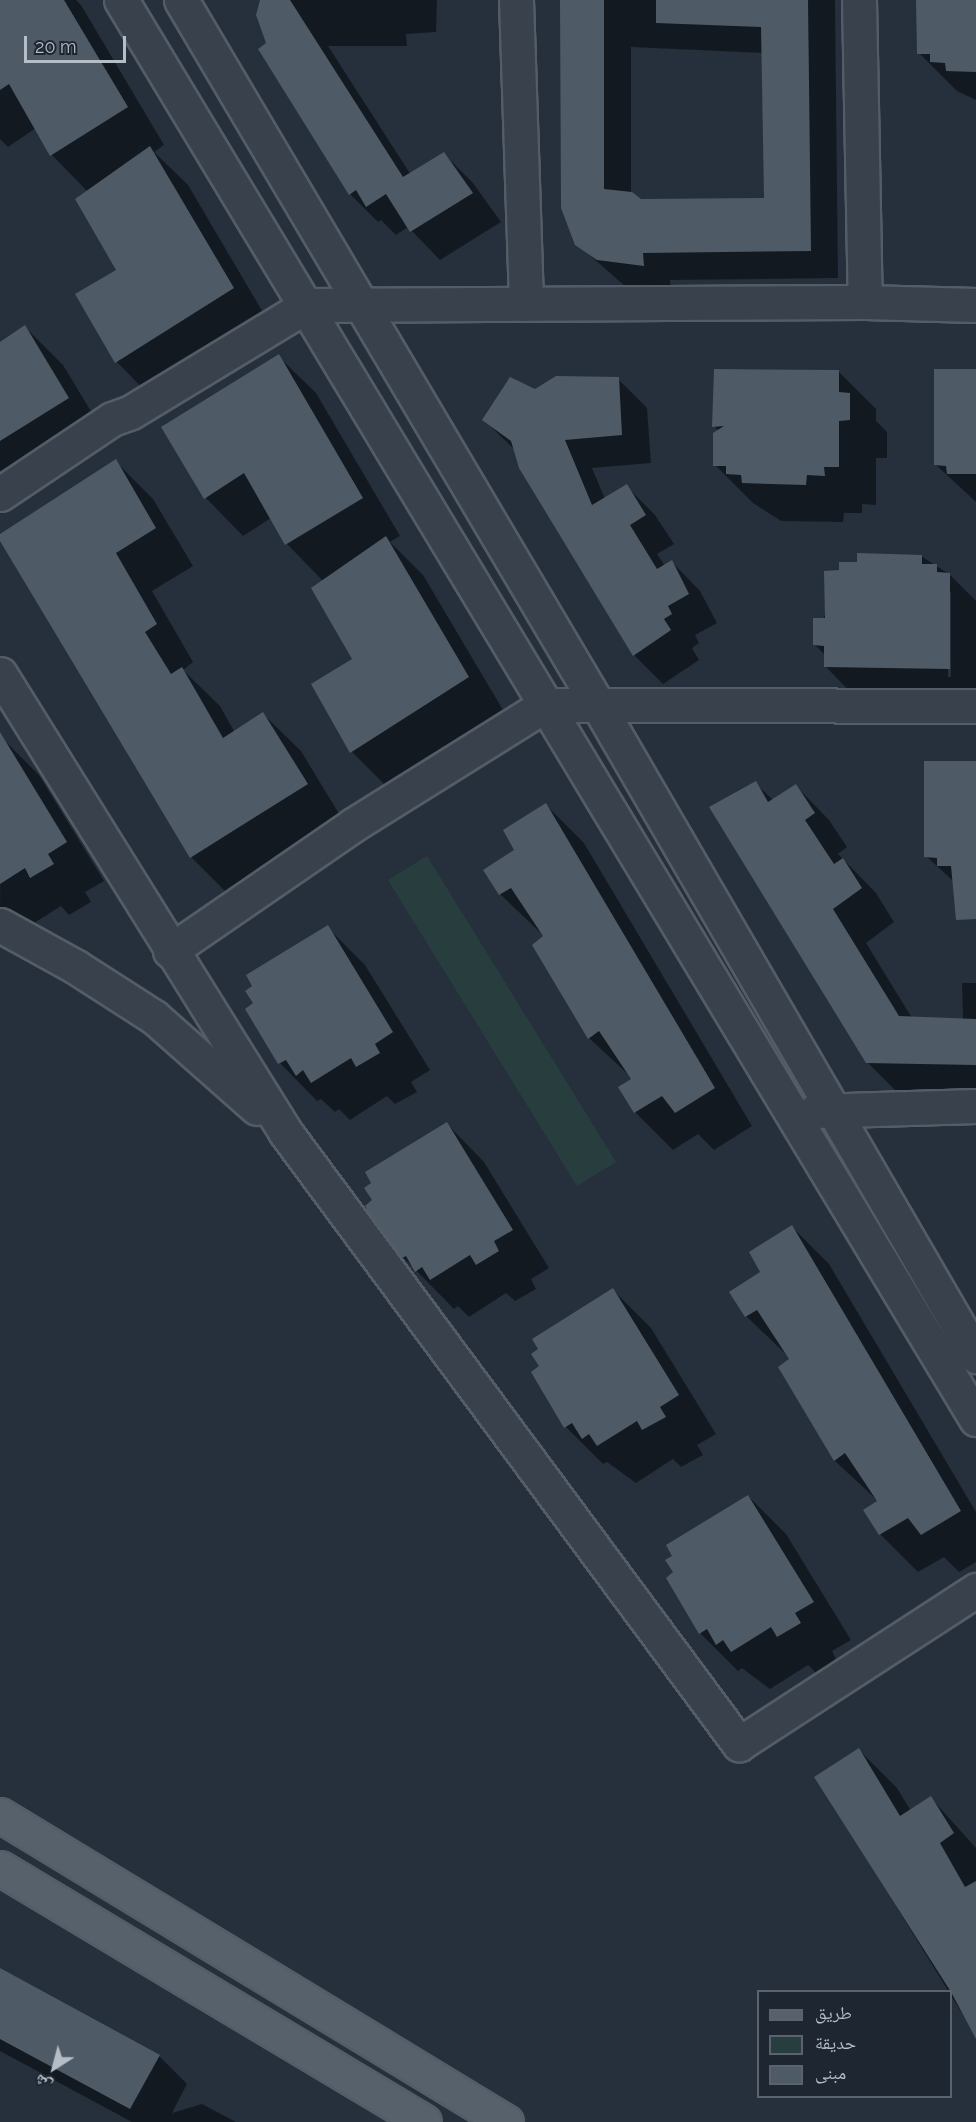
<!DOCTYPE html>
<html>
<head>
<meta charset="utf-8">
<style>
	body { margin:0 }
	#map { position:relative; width:976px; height:2122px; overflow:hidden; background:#25303c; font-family:Raleway,"Noto Naskh Arabic",sans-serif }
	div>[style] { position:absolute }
	.green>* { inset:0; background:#283e3e }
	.shadow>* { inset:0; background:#0007 }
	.building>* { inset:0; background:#4e5b67 }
	.roads { filter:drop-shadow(2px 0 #545d67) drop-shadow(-2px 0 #545d67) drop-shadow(0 2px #545d67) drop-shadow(0 -2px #545d67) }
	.minor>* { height:33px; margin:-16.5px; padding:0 16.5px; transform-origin:16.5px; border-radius:16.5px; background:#39424c }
	.major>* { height:33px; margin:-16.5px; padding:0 16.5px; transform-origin:16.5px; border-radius:16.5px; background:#57616c }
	span { translate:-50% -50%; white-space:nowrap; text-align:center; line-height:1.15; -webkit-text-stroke:4.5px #1e2731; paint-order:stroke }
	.legend { position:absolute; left:757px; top:1990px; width:195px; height:108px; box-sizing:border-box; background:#1e2731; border:2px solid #5a636d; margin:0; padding:8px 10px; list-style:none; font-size:18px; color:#b5bdc7 }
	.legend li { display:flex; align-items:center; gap:12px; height:30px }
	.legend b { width:30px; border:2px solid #5a636d }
	.north { position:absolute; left:24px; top:2038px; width:60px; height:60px; -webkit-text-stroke:4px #1e2731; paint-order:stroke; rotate:216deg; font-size:16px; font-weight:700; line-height:24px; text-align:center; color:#b5bdc7 }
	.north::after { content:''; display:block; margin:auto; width:21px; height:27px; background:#b5bdc7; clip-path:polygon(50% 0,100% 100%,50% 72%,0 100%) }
	.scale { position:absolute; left:24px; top:36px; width:102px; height:27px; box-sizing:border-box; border:3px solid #b5bdc7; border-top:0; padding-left:8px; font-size:18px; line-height:21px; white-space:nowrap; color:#b5bdc7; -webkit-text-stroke:4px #1e2731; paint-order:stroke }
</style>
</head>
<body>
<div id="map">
	<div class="green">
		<div style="clip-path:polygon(427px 856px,616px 1162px,577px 1186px,388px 880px)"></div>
	</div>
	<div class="shadow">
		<div style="clip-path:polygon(0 0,76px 0,81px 5px,164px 145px,154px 152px,188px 185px,271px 326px,154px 400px,117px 362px,77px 295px,118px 270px,88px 192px,52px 155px,36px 128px,8px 147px,0 139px)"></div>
		<div style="clip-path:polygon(262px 0,437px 0,436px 32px,406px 34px,407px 46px,328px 46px,411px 175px,444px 154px,473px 183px,501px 222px,440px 260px,408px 227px,396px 235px,381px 220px,378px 222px,350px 194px,267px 44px)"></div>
		<div style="clip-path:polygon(evenodd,562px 0,835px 0,838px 278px,670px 280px,671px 293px,626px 287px,577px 244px,562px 0,631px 47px,763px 53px,765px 199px,641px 201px,631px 193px,631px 47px)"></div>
		<div style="clip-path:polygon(919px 0,976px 0,976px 100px,957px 91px,919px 53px)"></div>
		<div style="clip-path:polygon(25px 327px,63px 365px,106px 436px,0 502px,0 344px)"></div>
		<div style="clip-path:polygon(278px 356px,316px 393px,400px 536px,390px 542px,423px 575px,506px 715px,389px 789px,352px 752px,354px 659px,323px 581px,287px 544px,271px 518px,243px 536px,206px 498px,163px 427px)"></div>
		<div style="clip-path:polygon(976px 371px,976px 502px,935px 464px)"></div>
		<div style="clip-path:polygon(839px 372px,876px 409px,876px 421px,887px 432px,887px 458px,876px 458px,876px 505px,862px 504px,862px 513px,844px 513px,843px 522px,781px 521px,753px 503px,715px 465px,719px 431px,714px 426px)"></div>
		<div style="clip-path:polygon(618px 379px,647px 408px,651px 463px,592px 468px,605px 499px,626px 486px,655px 515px,674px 544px,657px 554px,665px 566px,672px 562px,700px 591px,717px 623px,695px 635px,699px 643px,692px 648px,699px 660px,663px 684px,634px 655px,521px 467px,516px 451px,484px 420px,535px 391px)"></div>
		<div style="clip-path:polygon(115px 461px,153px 499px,193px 566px,152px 591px,193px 662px,183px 670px,220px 706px,235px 733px,263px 714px,301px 751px,344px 822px,228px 894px,191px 857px,0 538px)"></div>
		<div style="clip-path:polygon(evenodd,921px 556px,949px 574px,976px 601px,976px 706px,863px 705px,826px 667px,826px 656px,814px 644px,841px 572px,858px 564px,921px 556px,948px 592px,951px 592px,951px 677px,948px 677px,948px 592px)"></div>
		<div style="clip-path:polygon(1px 737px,39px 775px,104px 881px,85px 892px,91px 902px,69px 915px,61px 906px,23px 930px,0 914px)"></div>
		<div style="clip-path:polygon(976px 762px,976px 902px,926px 856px)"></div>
		<div style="clip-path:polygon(755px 783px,773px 800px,796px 786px,829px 820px,847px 847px,838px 854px,876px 893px,894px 922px,866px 943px,912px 1018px,963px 1020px,962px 983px,976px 983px,976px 1096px,901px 1096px,867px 1062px)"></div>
		<div style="clip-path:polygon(546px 805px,584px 843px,752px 1126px,714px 1150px,698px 1134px,673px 1150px,635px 1112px,633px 1079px,589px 1038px,545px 937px,500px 894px,516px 850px)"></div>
		<div style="clip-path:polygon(327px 927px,365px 965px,430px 1070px,411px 1082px,417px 1092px,395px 1104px,387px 1096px,350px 1120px,339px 1109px,335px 1112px,321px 1099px,317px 1101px,280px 1063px,247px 1009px)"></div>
		<div style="clip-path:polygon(447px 1124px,484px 1162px,549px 1268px,531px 1279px,536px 1289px,515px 1301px,506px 1293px,469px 1317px,458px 1306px,454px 1309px,403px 1257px,367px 1206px)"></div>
		<div style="clip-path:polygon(792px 1227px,829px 1264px,976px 1512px,976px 1562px,959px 1572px,944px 1557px,918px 1572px,880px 1534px,866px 1510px,879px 1502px,835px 1461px,780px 1368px,791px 1359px,746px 1316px,762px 1273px)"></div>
		<div style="clip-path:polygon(613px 1290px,651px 1328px,716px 1434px,697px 1445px,703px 1455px,681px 1467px,673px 1459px,636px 1483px,607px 1462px,603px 1464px,566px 1427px)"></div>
		<div style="clip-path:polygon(748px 1496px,786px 1534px,851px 1640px,832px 1651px,837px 1661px,816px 1673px,808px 1665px,770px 1689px,742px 1668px,738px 1671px,700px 1633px)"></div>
		<div style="clip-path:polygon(859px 1750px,897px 1788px,911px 1811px,931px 1798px,976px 1848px,976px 2036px,817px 1778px)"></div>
		<div style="clip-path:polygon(0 1970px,159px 2056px,187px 2084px,172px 2113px,202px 2104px,236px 2122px,132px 2122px,0 2051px)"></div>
	</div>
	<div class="building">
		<div style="clip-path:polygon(0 0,64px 0,128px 107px,50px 156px,9px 84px,0 90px)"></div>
		<div style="clip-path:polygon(260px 0,290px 0,403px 177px,444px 152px,473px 193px,410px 232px,386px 194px,366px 207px,356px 190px,349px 195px,258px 49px,266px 43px,256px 15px)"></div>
		<div style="clip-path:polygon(560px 0,604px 0,604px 189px,632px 192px,641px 199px,764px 198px,761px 27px,656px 23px,656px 0,808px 0,811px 251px,643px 253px,644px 266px,597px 260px,575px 245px,561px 208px)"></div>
		<div style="clip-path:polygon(916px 0,976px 0,976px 72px,946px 71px,945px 63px,930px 62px,930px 54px,917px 54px)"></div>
		<div style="clip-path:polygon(150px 146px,234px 288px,115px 363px,75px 294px,116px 270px,75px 199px)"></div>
		<div style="clip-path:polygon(25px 325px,69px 398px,0 441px,0 342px)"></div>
		<div style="clip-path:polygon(279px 354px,363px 498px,285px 545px,244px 473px,204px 499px,161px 427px)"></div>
		<div style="clip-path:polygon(714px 369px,839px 370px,839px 392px,850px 393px,850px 420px,839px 421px,839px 467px,824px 467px,825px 476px,807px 475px,806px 485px,742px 483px,741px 475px,726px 474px,726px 466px,713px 466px,713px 433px,724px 426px,712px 427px)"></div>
		<div style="clip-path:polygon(934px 369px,976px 369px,976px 474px,947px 474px,946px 466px,934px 465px)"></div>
		<div style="clip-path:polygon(556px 376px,619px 377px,622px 435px,565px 440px,592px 505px,627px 484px,646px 515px,630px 525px,657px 569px,672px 560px,689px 594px,668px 606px,672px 614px,664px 619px,671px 630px,633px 656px,519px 468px,511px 441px,482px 420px,510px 377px,535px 389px)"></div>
		<div style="clip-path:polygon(116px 459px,156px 528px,116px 553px,157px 624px,145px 632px,171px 674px,182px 667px,223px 738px,263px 712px,308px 784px,190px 858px,0 541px,0 534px)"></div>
		<div style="clip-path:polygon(386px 536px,469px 677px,350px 753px,311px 684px,352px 659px,311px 588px)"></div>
		<div style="clip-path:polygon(857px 553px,922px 555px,922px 564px,937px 564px,937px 572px,950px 573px,950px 669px,824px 667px,824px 646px,813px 645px,813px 618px,825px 618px,824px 571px,839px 570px,839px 562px,857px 562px)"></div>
		<div style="clip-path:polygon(0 732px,67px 842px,48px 854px,54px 864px,30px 878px,25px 868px,0 884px)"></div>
		<div style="clip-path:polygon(924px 761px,976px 761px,976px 919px,956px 920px,951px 866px,937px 866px,937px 858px,924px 857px)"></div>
		<div style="clip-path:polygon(756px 781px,768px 802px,796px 784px,815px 813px,805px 820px,834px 864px,843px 858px,862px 888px,833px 909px,899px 1016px,976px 1019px,976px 1065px,866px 1063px,709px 807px)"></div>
		<div style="clip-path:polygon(546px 803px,715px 1088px,675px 1113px,662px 1096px,634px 1113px,618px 1087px,631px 1079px,599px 1031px,588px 1039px,532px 945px,543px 936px,511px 888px,499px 895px,483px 870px,514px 850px,503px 830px)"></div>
		<div style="clip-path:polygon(328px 925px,393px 1032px,375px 1044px,380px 1053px,356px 1067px,351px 1058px,311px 1083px,303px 1070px,296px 1076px,286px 1060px,278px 1064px,245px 1009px,253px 1003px,245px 991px,252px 986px,246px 975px)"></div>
		<div style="clip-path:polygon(447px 1122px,513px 1230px,494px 1241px,499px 1251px,476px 1265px,470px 1255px,430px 1280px,422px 1267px,415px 1272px,406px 1256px,402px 1258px,371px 1217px,365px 1206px,372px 1200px,364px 1188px,371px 1183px,365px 1172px)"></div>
		<div style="clip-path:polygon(792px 1225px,961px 1511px,921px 1535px,908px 1518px,879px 1535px,863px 1510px,877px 1501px,845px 1453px,834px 1461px,778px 1367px,789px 1359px,757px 1310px,745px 1317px,729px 1292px,760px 1272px,749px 1252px)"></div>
		<div style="clip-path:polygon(613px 1288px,679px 1395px,660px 1407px,666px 1417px,642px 1430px,637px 1421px,597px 1446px,589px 1434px,582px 1439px,572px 1423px,564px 1428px,531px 1372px,539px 1366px,531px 1354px,538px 1349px,532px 1339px)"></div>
		<div style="clip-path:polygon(748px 1495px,814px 1602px,795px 1613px,801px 1623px,777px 1637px,771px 1627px,731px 1652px,723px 1640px,716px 1645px,707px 1629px,699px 1634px,666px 1578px,673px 1572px,665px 1560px,672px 1556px,666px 1545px)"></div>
		<div style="clip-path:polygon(859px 1748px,900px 1816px,931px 1796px,954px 1833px,940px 1843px,965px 1887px,976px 1881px,976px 2039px,951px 1992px,814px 1777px)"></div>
		<div style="clip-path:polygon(0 1968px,160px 2055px,130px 2109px,0 2039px)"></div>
	</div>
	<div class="roads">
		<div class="minor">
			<div style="left:121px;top:0;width:1657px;rotate:58.93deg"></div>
			<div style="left:181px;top:0;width:819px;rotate:59.4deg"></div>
			<div style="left:598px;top:705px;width:753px;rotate:59.86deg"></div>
			<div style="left:516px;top:0;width:304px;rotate:88.1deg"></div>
			<div style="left:859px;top:0;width:302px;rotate:88.9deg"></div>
			<div style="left:0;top:494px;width:135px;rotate:-33.8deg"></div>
			<div style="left:112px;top:419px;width:20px;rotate:-20deg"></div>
			<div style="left:131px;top:412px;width:207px;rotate:-31.2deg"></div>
			<div style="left:308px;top:305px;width:557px;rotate:-0.31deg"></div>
			<div style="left:865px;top:302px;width:111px;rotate:1.5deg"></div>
			<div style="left:0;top:674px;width:541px;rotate:58.07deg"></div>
			<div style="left:286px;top:1133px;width:761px;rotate:53.45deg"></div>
			<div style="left:739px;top:1744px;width:283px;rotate:-33deg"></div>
			<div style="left:0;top:925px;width:87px;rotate:28.9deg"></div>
			<div style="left:76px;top:967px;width:93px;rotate:32.7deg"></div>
			<div style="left:154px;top:1017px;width:137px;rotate:41.5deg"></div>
			<div style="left:170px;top:951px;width:222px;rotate:-34.5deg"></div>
			<div style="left:353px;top:825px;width:226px;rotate:-32deg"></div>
			<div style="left:545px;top:705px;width:431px;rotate:0.1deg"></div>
			<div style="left:815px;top:1111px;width:161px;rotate:-1.8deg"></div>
		</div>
		<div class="major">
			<div style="left:0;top:1815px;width:592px;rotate:31.25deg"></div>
			<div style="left:0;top:1868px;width:494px;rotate:30.9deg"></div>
		</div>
	</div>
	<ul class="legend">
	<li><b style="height:8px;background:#57616c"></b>طريق</li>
	<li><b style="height:16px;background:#283e3e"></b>حديقة</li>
	<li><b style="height:16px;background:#4e5b67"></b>مبنى</li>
	</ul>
	<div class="north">ش</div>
	<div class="scale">20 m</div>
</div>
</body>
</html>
